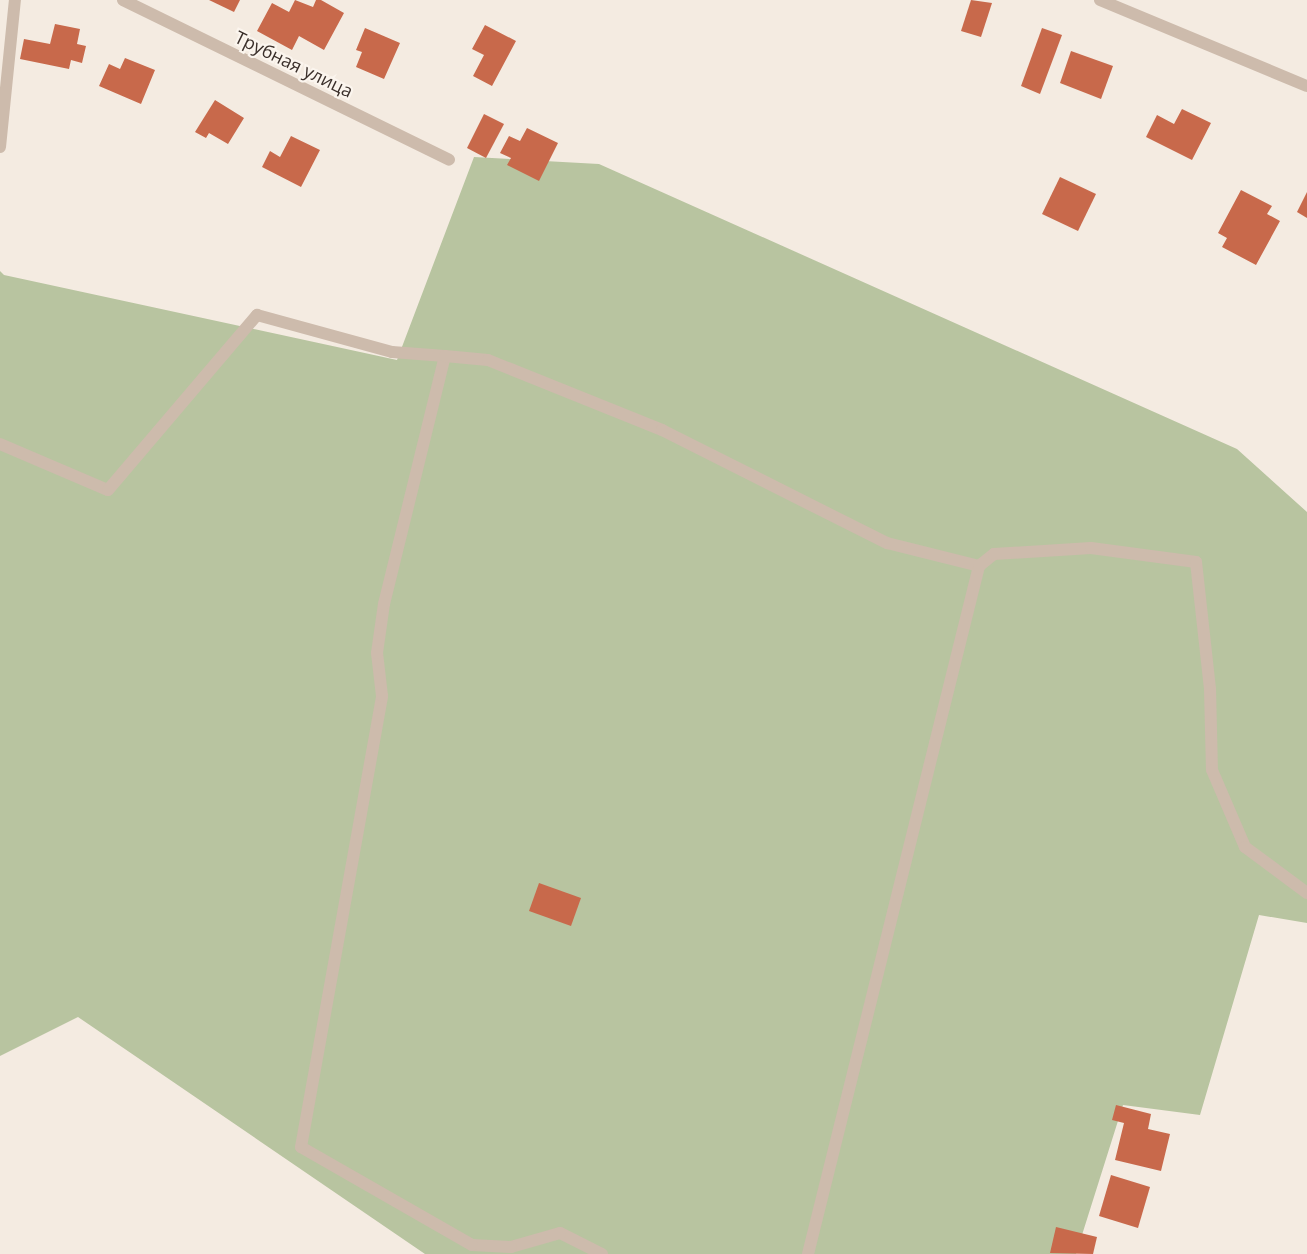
<!DOCTYPE html>
<html>
<head>
<meta charset="utf-8">
<style>
	body { margin:0 }
	#map { position:relative; width:1307px; height:1254px; overflow:hidden; background:#f4ebe1; font-family:"Open Sans",sans-serif }
	div>[style] { position:absolute }
	.green>* { inset:0; background:#b8c4a0 }
	.building>* { inset:0; background:#c8694b }
	.minor>* { height:12px; margin:-6px; padding:0 6px; transform-origin:6px; border-radius:6px; background:#cdbbac }
	span { translate:-50% -50%; white-space:nowrap; text-align:center; line-height:1.15; -webkit-text-stroke:4.5px #fbf5ee; paint-order:stroke }
	.street-label { font-size:18px; color:#3b302b }
</style>
</head>
<body>
<div id="map">
	<div class="green">
		<div style="clip-path:polygon(474px 157px,599px 164px,1237px 449px,1307px 512px,1307px 923px,1259px 915px,1200px 1115px,1123px 1105px,1076px 1254px,425px 1254px,78px 1017px,0 1056px,0 271px,4px 275px,397px 360px)"></div>
	</div>
	<div class="building">
		<div style="clip-path:polygon(209px 0,240px 0,234px 12px)"></div>
		<div style="clip-path:polygon(295px 0,313px 7px,316px 0,321px 0,344px 13px,324px 50px,299px 36px,292px 50px,257px 31px,272px 3px,289px 12px)"></div>
		<div style="clip-path:polygon(971px 0,992px 3px,981px 37px,961px 31px)"></div>
		<div style="clip-path:polygon(55px 24px,80px 29px,77px 44px,86px 46px,82px 63px,71px 60px,69px 69px,20px 59px,24px 39px,50px 44px)"></div>
		<div style="clip-path:polygon(485px 25px,516px 41px,492px 86px,473px 76px,484px 55px,472px 49px)"></div>
		<div style="clip-path:polygon(365px 28px,400px 43px,384px 79px,356px 67px,362px 52px,356px 50px)"></div>
		<div style="clip-path:polygon(1042px 28px,1062px 35px,1040px 94px,1021px 86px)"></div>
		<div style="clip-path:polygon(1071px 51px,1113px 66px,1101px 99px,1060px 83px)"></div>
		<div style="clip-path:polygon(125px 58px,155px 70px,141px 104px,99px 86px,109px 64px,120px 69px)"></div>
		<div style="clip-path:polygon(215px 100px,244px 118px,228px 144px,209px 133px,206px 138px,195px 132px)"></div>
		<div style="clip-path:polygon(1182px 109px,1211px 123px,1192px 160px,1146px 137px,1157px 115px,1174px 124px)"></div>
		<div style="clip-path:polygon(484px 114px,504px 124px,486px 158px,467px 148px)"></div>
		<div style="clip-path:polygon(527px 128px,558px 143px,539px 181px,507px 165px,511px 158px,500px 153px,509px 136px,520px 141px)"></div>
		<div style="clip-path:polygon(291px 136px,320px 150px,301px 187px,262px 167px,270px 151px,280px 157px)"></div>
		<div style="clip-path:polygon(1060px 177px,1096px 194px,1078px 231px,1042px 214px)"></div>
		<div style="clip-path:polygon(1241px 190px,1272px 206px,1267px 214px,1280px 221px,1256px 265px,1222px 247px,1227px 238px,1218px 233px)"></div>
		<div style="clip-path:polygon(1307px 192px,1307px 218px,1297px 212px)"></div>
		<div style="clip-path:polygon(539px 883px,581px 898px,571px 926px,529px 911px)"></div>
		<div style="clip-path:polygon(1116px 1105px,1151px 1114px,1148px 1129px,1170px 1134px,1161px 1171px,1115px 1160px,1124px 1123px,1112px 1120px)"></div>
		<div style="clip-path:polygon(1111px 1175px,1150px 1187px,1138px 1228px,1099px 1216px)"></div>
		<div style="clip-path:polygon(1056px 1227px,1097px 1237px,1093px 1254px,1050px 1253px)"></div>
	</div>
	<div class="minor">
		<div style="left:123px;top:0;width:363px;rotate:26.1deg"></div>
		<div style="left:1100px;top:0;width:224px;rotate:22.6deg"></div>
		<div style="left:0;top:147px;width:148px;rotate:-84.2deg"></div>
		<div style="left:0;top:444px;width:117px;rotate:23.1deg"></div>
		<div style="left:108px;top:490px;width:230px;rotate:-49.6deg"></div>
		<div style="left:257px;top:315px;width:140px;rotate:15.3deg"></div>
		<div style="left:392px;top:352px;width:53px;rotate:4.3deg"></div>
		<div style="left:602px;top:1254px;width:47px;rotate:-153.4deg"></div>
		<div style="left:560px;top:1233px;width:51px;rotate:164.1deg"></div>
		<div style="left:511px;top:1247px;width:39px;rotate:-177deg"></div>
		<div style="left:472px;top:1245px;width:197px;rotate:-150.2deg"></div>
		<div style="left:301px;top:1147px;width:458px;rotate:-79.8deg"></div>
		<div style="left:382px;top:696px;width:43px;rotate:-96.6deg"></div>
		<div style="left:377px;top:653px;width:49px;rotate:-81.9deg"></div>
		<div style="left:384px;top:604px;width:255px;rotate:-76.2deg"></div>
		<div style="left:445px;top:356px;width:43px;rotate:5.3deg"></div>
		<div style="left:488px;top:360px;width:188px;rotate:21.9deg"></div>
		<div style="left:662px;top:430px;width:252px;rotate:26.7deg"></div>
		<div style="left:887px;top:543px;width:95px;rotate:14deg"></div>
		<div style="left:808px;top:1254px;width:709px;rotate:-76.04deg"></div>
		<div style="left:979px;top:566px;width:19px;rotate:-39deg"></div>
		<div style="left:994px;top:554px;width:97px;rotate:-3.5deg"></div>
		<div style="left:1091px;top:548px;width:106px;rotate:7.6deg"></div>
		<div style="left:1196px;top:562px;width:128px;rotate:83.7deg"></div>
		<div style="left:1210px;top:689px;width:81px;rotate:88.6deg"></div>
		<div style="left:1212px;top:770px;width:84px;rotate:66.8deg"></div>
		<div style="left:1245px;top:847px;width:77px;rotate:36.6deg"></div>
	</div>
	<div class="street-label">
		<span style="left:294px;top:64px;rotate:26deg">Трубная улица</span>
	</div>
</div>
</body>
</html>
